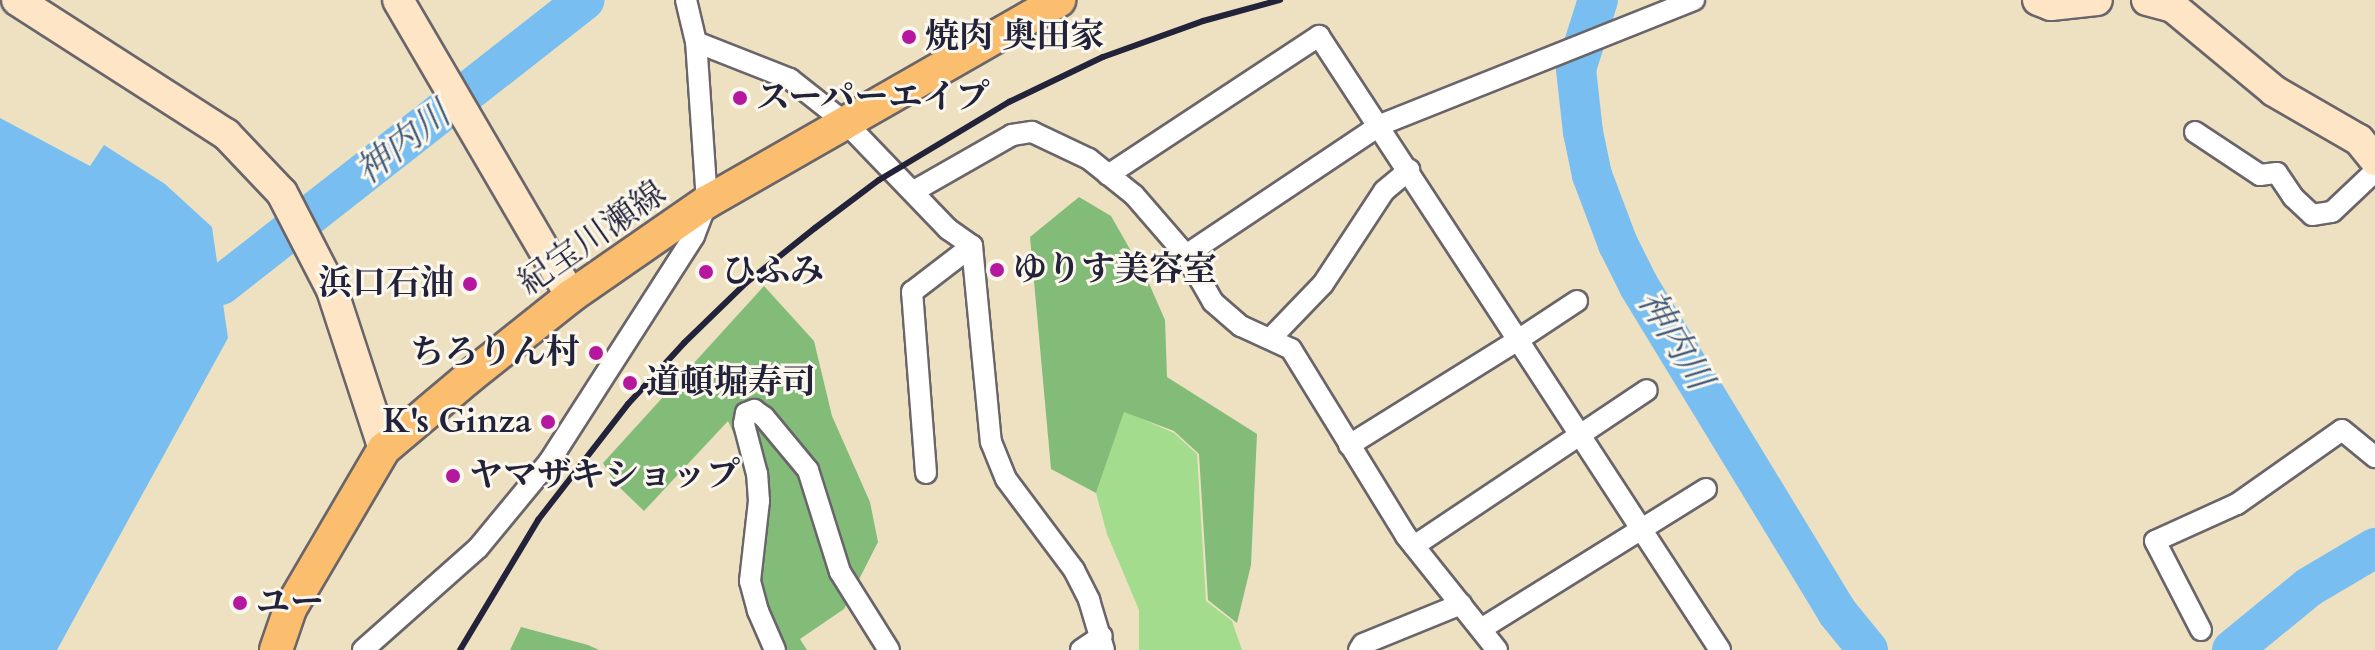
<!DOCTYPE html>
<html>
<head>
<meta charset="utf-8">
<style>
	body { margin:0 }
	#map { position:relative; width:2375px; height:650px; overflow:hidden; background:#eee1c1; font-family:Cardo,"Noto Serif JP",serif }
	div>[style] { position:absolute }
	.green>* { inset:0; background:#a4dc8e }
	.forest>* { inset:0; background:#83bc79 }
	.water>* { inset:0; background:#79bef0 }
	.river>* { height:40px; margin:-20px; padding:0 20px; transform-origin:20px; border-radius:20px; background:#79bef0 }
	.roads { filter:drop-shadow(2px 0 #69656a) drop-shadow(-2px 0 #69656a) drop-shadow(0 2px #69656a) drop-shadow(0 -2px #69656a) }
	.street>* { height:20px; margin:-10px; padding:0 10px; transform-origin:10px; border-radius:10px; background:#fff }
	.secondary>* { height:30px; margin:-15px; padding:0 15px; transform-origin:15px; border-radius:15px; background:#fde5c5 }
	.primary>* { height:32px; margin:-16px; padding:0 16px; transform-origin:16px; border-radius:16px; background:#fbbd6e }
	.rail>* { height:6px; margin:-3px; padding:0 3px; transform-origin:3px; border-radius:3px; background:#22223b }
	.dots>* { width:22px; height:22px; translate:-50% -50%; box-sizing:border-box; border:4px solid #fbf7ec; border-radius:50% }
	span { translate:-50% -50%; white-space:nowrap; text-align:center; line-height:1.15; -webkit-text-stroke:6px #fbf7ec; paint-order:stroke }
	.poi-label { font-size:34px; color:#22223b; font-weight:700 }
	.left { translate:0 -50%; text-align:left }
	.right { translate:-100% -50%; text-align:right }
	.street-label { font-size:34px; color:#22223b }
	.water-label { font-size:36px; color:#40597a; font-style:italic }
</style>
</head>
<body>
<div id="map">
	<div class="green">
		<div style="clip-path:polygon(1124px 411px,1174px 433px,1197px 454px,1206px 601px,1232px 621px,1242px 650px,1139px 650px,1139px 610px,1107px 534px,1096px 493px)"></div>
	</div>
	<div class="forest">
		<div style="clip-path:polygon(1079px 197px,1111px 216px,1147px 279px,1165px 320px,1167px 377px,1257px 434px,1251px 565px,1237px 623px,1208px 600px,1199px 454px,1174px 431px,1124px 412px,1096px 493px,1051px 469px,1030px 237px)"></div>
		<div style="clip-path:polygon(764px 286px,814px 341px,832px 416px,870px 502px,878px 542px,844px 609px,800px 639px,807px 650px,780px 650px,751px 571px,758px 485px,728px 421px,644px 511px,615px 483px,603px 463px)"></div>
		<div style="clip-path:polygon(521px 627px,588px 645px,599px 650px,510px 650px)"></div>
	</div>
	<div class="water">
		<div style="clip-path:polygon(0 118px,90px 166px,104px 145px,165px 184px,212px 227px,228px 338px,57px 650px,0 650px)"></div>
	</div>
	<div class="river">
		<div style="left:1598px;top:0;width:72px;rotate:107.7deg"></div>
		<div style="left:1576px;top:69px;width:63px;rotate:83.7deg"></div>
		<div style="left:1583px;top:132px;width:44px;rotate:78.2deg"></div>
		<div style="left:1592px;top:175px;width:74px;rotate:69.4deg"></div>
		<div style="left:1618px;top:244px;width:47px;rotate:63.4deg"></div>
		<div style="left:1639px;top:286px;width:381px;rotate:58.7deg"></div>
		<div style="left:1837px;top:612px;width:49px;rotate:50.8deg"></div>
		<div style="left:221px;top:285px;width:462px;rotate:-38.1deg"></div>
		<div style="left:2232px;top:650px;width:99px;rotate:-39.3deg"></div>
		<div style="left:2309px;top:587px;width:77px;rotate:-30.6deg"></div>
	</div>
	<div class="roads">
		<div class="street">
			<div style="left:696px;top:42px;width:101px;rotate:21.5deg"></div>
			<div style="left:790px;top:79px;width:73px;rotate:38.3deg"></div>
			<div style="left:847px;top:124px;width:146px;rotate:46.1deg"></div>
			<div style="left:948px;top:229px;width:29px;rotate:35deg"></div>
			<div style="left:972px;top:246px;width:197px;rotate:84.5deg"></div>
			<div style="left:991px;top:442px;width:40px;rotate:68deg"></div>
			<div style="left:1006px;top:479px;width:114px;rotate:53.2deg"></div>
			<div style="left:1074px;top:570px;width:34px;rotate:63deg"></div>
			<div style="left:1089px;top:600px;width:52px;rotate:73.3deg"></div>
			<div style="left:2195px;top:132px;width:78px;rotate:33.5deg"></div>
			<div style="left:2260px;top:175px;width:17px;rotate:-7deg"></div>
			<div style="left:2277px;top:173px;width:29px;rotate:56deg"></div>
			<div style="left:2293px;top:197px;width:26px;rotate:43deg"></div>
			<div style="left:2312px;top:215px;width:20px;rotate:-9deg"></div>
			<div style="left:2332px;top:212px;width:55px;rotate:-43.5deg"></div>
			<div style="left:2372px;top:174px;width:3px;rotate:18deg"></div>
			<div style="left:1108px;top:175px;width:253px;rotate:-33.4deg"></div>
			<div style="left:1319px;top:36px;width:363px;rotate:56.8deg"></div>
			<div style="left:1518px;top:340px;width:199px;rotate:148.1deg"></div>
			<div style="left:914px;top:191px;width:113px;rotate:-29.7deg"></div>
			<div style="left:1012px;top:135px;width:20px;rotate:-9deg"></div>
			<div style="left:1032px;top:132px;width:63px;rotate:25.3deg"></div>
			<div style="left:1089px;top:159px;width:58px;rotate:38.7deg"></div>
			<div style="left:1134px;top:195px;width:79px;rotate:49.1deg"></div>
			<div style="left:1186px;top:255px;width:54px;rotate:60.1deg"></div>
			<div style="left:1213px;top:302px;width:37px;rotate:41deg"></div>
			<div style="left:1241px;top:326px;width:55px;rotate:24.7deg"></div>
			<div style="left:1291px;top:349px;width:220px;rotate:58.4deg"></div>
			<div style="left:1406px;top:536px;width:146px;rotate:51.4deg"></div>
			<div style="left:1186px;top:255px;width:234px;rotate:-33.8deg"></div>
			<div style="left:1380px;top:125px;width:338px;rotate:-21.7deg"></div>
			<div style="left:1577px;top:301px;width:71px;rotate:146.5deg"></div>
			<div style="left:1518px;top:340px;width:370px;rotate:56.9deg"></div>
			<div style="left:1270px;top:339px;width:76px;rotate:-46.1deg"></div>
			<div style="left:1323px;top:284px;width:111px;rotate:-56.7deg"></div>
			<div style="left:1384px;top:191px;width:33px;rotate:-40deg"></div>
			<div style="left:926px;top:473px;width:182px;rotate:-94.4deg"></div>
			<div style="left:912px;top:292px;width:76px;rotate:-37.5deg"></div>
			<div style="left:1414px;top:546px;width:280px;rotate:-33.8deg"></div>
			<div style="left:1481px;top:629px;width:265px;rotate:-31.9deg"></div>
			<div style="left:2201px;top:630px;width:100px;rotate:-117.3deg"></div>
			<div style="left:2155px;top:541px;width:90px;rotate:-24.3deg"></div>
			<div style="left:2237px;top:504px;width:128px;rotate:-35.2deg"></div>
			<div style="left:2342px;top:430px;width:43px;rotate:39.3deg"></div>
			<div style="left:363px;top:650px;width:154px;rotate:-41.6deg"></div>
			<div style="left:478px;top:548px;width:112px;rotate:-50.5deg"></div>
			<div style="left:549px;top:462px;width:269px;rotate:-57.3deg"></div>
			<div style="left:694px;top:236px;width:36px;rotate:-69deg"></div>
			<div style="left:707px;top:202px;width:160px;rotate:-93.9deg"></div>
			<div style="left:696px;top:42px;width:43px;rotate:-103.4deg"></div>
			<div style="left:775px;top:650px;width:43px;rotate:-113.6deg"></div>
			<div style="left:758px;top:611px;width:31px;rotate:-105deg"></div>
			<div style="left:750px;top:581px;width:81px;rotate:-83.6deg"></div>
			<div style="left:759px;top:501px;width:27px;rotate:-94deg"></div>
			<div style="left:757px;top:474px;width:52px;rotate:-104.6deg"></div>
			<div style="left:744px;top:424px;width:11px;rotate:-80deg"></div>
			<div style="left:746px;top:413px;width:9px;rotate:-21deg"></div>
			<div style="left:754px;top:410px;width:12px;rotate:35deg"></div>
			<div style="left:764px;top:417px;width:69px;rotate:50.3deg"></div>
			<div style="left:808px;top:470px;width:107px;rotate:72.6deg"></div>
			<div style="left:840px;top:572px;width:92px;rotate:57.9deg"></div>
			<div style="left:1081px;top:650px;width:25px;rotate:-34deg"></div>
			<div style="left:1359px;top:650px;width:7px;rotate:-56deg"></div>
			<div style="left:1363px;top:644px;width:106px;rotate:-22.2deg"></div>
		</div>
		<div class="secondary">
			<div style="left:17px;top:0;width:248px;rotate:32.7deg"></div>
			<div style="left:226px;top:134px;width:81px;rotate:46.5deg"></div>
			<div style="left:282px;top:193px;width:109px;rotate:62.7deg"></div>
			<div style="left:332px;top:290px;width:167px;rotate:71.9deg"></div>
			<div style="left:398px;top:0;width:343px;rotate:59.7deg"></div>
			<div style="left:2038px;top:0;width:14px;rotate:21deg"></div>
			<div style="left:2051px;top:5px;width:46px;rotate:-6.2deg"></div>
			<div style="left:2147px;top:0;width:27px;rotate:15deg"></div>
			<div style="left:2173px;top:7px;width:131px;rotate:39.7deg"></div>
			<div style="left:2274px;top:91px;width:98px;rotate:30deg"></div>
			<div style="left:2359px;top:140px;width:26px;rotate:51deg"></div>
		</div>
		<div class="primary">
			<div style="left:276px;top:650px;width:43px;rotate:-71.1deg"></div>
			<div style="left:290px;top:609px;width:186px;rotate:-59.6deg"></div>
			<div style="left:384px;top:449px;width:110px;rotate:-40.2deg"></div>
			<div style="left:468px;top:378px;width:132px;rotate:-38.5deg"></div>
			<div style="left:571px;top:296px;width:165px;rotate:-34.7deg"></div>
			<div style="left:707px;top:202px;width:406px;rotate:-29.8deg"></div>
		</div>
	</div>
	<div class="rail">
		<div style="left:460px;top:650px;width:152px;rotate:-59deg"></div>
		<div style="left:538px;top:520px;width:147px;rotate:-52.2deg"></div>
		<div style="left:628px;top:404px;width:83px;rotate:-47.4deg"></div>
		<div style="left:684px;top:343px;width:86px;rotate:-44.1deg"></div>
		<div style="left:746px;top:283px;width:88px;rotate:-38.6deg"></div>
		<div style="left:815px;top:228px;width:80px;rotate:-36.9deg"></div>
		<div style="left:879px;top:180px;width:152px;rotate:-31deg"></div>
		<div style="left:1009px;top:102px;width:104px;rotate:-25.6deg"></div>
		<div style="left:1103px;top:57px;width:106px;rotate:-19.8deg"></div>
		<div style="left:1203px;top:21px;width:80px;rotate:-15.3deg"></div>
	</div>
	<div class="dots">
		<div style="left:909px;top:37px;background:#b5179e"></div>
		<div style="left:740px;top:98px;background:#b5179e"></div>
		<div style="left:997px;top:270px;background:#b5179e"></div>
		<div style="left:706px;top:272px;background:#b5179e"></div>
		<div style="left:470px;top:284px;background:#b5179e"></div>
		<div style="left:596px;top:353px;background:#b5179e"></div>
		<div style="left:630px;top:383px;background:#b5179e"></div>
		<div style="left:548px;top:422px;background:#b5179e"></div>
		<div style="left:453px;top:476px;background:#b5179e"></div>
		<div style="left:240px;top:603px;background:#b5179e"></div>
	</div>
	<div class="poi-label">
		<span class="left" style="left:925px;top:37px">焼肉 奥田家</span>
		<span class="left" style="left:756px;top:98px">スーパーエイプ</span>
		<span class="left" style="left:1013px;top:270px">ゆりす美容室</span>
		<span class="left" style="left:722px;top:272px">ひふみ</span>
		<span class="right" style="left:454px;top:284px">浜口石油</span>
		<span class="right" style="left:580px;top:353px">ちろりん村</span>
		<span class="left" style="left:646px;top:383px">道頓堀寿司</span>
		<span class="right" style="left:532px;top:422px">K's Ginza</span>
		<span class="left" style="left:469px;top:476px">ヤマザキショップ</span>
		<span class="left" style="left:256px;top:603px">ユー</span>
	</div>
	<div class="street-label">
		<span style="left:592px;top:238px;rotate:-35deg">紀宝川瀬線</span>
	</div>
	<div class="water-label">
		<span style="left:403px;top:143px;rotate:-38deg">神内川</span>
		<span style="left:1675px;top:340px;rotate:59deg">神内川</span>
	</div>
</div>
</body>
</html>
